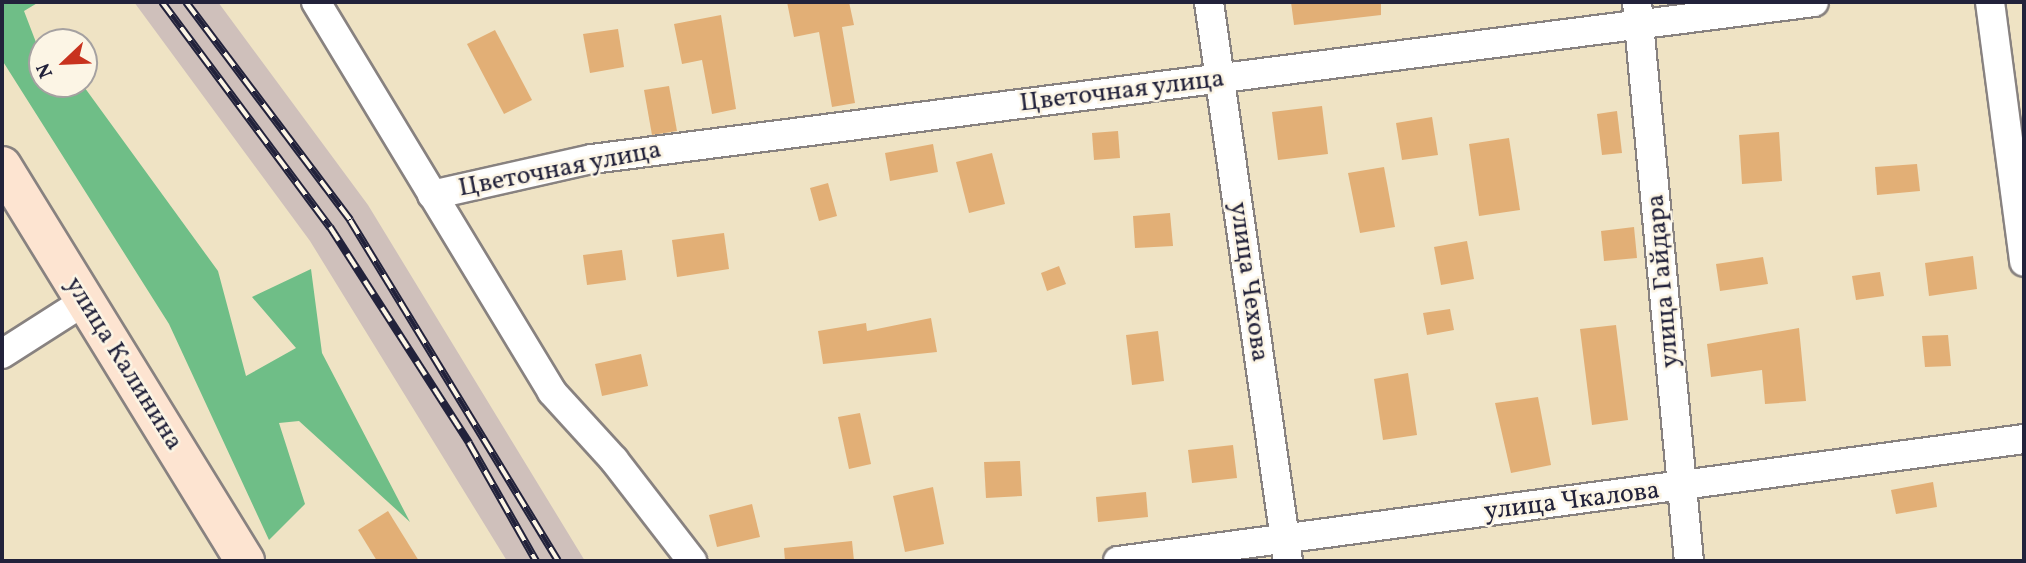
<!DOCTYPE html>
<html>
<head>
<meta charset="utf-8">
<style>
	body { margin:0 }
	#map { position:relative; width:2026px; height:563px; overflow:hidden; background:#efe3c4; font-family:Vollkorn,serif }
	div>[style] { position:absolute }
	.industrial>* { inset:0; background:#cfc0bb }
	.forest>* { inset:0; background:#6fbe87 }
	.building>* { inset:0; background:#e2af76 }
	.roads { filter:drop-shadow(2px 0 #888280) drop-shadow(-2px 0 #888280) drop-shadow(0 2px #888280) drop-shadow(0 -2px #888280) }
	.street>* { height:28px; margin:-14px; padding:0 14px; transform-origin:14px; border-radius:14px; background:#fff }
	.secondary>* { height:38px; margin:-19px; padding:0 19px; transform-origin:19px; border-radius:19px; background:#fde4d1 }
	.rail>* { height:8px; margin-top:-4px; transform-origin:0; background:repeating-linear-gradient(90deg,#fcf5e5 0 16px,#22223b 0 32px); box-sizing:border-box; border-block:2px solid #22223b }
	span { translate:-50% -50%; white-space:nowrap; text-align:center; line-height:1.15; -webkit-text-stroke:5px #fcf5e5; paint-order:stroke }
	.street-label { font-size:26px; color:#22223b }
	.frame { position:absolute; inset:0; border:4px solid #22223b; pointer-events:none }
	.north { position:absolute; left:28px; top:28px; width:70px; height:70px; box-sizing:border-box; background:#fcf5e5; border:2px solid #a5a1a1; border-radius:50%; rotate:247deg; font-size:19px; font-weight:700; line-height:28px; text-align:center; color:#22223b }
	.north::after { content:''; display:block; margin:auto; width:24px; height:32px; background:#c8321e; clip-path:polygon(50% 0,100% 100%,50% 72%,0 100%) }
</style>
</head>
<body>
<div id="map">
	<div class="industrial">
		<div style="clip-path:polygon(134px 2px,218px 2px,368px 205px,585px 561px,507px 561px,310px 241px)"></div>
	</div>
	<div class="forest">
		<div style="clip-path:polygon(2px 2px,39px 2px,24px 11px,42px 58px,42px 84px,82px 84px,218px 271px,246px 376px,296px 348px,252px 297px,311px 269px,322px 353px,410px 522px,299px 421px,279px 423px,305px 504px,269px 540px,169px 324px,2px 60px)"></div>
	</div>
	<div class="building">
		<div style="clip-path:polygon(787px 2px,849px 2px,854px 25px,842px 27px,855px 103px,832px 107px,819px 32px,794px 37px)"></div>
		<div style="clip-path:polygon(1291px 2px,1381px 2px,1381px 15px,1294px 25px)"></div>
		<div style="clip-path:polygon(721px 15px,736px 109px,712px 114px,702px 60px,682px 64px,674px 24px)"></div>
		<div style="clip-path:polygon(618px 29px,624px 67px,590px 73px,583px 34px)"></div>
		<div style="clip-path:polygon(495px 30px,532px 100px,504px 114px,467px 44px)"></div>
		<div style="clip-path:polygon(669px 86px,677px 131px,652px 135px,644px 90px)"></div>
		<div style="clip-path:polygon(1322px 106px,1328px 154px,1278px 160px,1272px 112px)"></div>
		<div style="clip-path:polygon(1617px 111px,1622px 153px,1602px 155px,1597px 114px)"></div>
		<div style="clip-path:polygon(1432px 117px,1438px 155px,1402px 160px,1396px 123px)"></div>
		<div style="clip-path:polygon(1118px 131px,1120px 158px,1094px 160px,1092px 133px)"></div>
		<div style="clip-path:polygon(1779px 132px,1782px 181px,1742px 184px,1739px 135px)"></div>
		<div style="clip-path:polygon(1509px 138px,1520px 210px,1479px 216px,1469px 144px)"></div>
		<div style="clip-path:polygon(933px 144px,938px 172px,890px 181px,885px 153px)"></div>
		<div style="clip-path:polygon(992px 153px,1005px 204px,969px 213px,956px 162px)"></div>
		<div style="clip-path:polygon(1917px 164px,1920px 191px,1877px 195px,1875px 167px)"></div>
		<div style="clip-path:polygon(1384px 167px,1395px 227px,1360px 233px,1348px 173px)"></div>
		<div style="clip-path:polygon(828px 183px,837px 216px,819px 221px,810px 188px)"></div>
		<div style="clip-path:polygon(1170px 213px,1173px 246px,1135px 248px,1133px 216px)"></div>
		<div style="clip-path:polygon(1634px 227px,1637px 258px,1604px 261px,1601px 231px)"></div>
		<div style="clip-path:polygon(724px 233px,729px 269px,677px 277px,672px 240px)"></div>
		<div style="clip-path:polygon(1467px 241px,1474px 279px,1441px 285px,1434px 247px)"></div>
		<div style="clip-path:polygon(622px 250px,626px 280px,587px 285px,583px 255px)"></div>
		<div style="clip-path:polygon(1973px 256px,1977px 289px,1929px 296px,1925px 263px)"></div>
		<div style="clip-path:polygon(1763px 257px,1768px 284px,1720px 291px,1716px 264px)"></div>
		<div style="clip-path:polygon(1059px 266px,1066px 284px,1047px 291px,1041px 273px)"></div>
		<div style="clip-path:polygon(1880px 272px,1884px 296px,1856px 300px,1852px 276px)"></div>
		<div style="clip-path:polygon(1450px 309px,1454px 330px,1427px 335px,1423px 313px)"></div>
		<div style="clip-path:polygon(931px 318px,937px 352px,823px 364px,818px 331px,866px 323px,867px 331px)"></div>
		<div style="clip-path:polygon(1616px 325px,1628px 420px,1592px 425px,1580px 329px)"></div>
		<div style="clip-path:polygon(1799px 328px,1806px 401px,1765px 404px,1762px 370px,1711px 377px,1707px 344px)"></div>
		<div style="clip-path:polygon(1158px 331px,1164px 381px,1132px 385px,1126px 335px)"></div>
		<div style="clip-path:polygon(1948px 335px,1951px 366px,1925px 367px,1922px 336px)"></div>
		<div style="clip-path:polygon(641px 354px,648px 386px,602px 396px,595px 364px)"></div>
		<div style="clip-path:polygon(1408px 373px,1417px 435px,1383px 440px,1374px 379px)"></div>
		<div style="clip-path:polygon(1538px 397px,1551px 465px,1511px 473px,1495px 403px)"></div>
		<div style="clip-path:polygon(860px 413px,871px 464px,849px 469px,838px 417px)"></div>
		<div style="clip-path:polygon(1233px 445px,1237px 478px,1192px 483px,1188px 450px)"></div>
		<div style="clip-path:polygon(1020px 461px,1022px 496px,986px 498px,984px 462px)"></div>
		<div style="clip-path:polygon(1933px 482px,1937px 507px,1896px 514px,1891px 490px)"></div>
		<div style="clip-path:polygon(933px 487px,944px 544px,905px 552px,893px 496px)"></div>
		<div style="clip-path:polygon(1146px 492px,1148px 517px,1098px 522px,1096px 497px)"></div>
		<div style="clip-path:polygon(752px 504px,760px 537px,717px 547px,709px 515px)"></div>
		<div style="clip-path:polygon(388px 511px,419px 561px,377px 561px,358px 530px)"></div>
		<div style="clip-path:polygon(852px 541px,854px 561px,785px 561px,784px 548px)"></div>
	</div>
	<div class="roads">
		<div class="street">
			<div style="left:316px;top:2px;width:456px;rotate:58.8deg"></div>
			<div style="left:552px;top:392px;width:92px;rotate:47.6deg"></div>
			<div style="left:614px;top:460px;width:128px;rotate:52.3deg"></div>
			<div style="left:1209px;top:2px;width:565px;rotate:81.96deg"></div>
			<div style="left:1637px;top:2px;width:561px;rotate:84.69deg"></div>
			<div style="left:1990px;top:2px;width:262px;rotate:82.5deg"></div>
			<div style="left:432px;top:195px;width:164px;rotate:-12.7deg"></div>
			<div style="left:592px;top:159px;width:1232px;rotate:-7.32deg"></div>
			<div style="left:2px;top:354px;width:98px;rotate:-32.6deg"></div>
			<div style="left:1118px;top:561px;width:914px;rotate:-7.67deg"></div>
		</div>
		<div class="secondary">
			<div style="left:2px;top:166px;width:464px;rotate:58.4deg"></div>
		</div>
	</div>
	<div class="rail">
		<div style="left:162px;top:2px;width:281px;rotate:53.3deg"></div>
		<div style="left:330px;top:227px;width:257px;rotate:57.2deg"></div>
		<div style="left:469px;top:443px;width:136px;rotate:60.4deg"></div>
		<div style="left:186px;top:2px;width:273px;rotate:53deg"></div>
		<div style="left:350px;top:220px;width:399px;rotate:58.6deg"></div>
	</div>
	<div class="street-label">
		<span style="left:1122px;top:92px;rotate:-7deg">Цветочная улица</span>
		<span style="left:560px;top:170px;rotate:-11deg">Цветочная улица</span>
		<span style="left:1664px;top:281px;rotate:-95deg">улица Гайдара</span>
		<span style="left:1248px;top:282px;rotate:82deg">улица Чехова</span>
		<span style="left:123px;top:364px;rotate:58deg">улица Калинина</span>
		<span style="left:1572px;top:502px;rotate:-7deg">улица Чкалова</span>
	</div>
	<div class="frame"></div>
	<div class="north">N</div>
</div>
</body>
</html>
